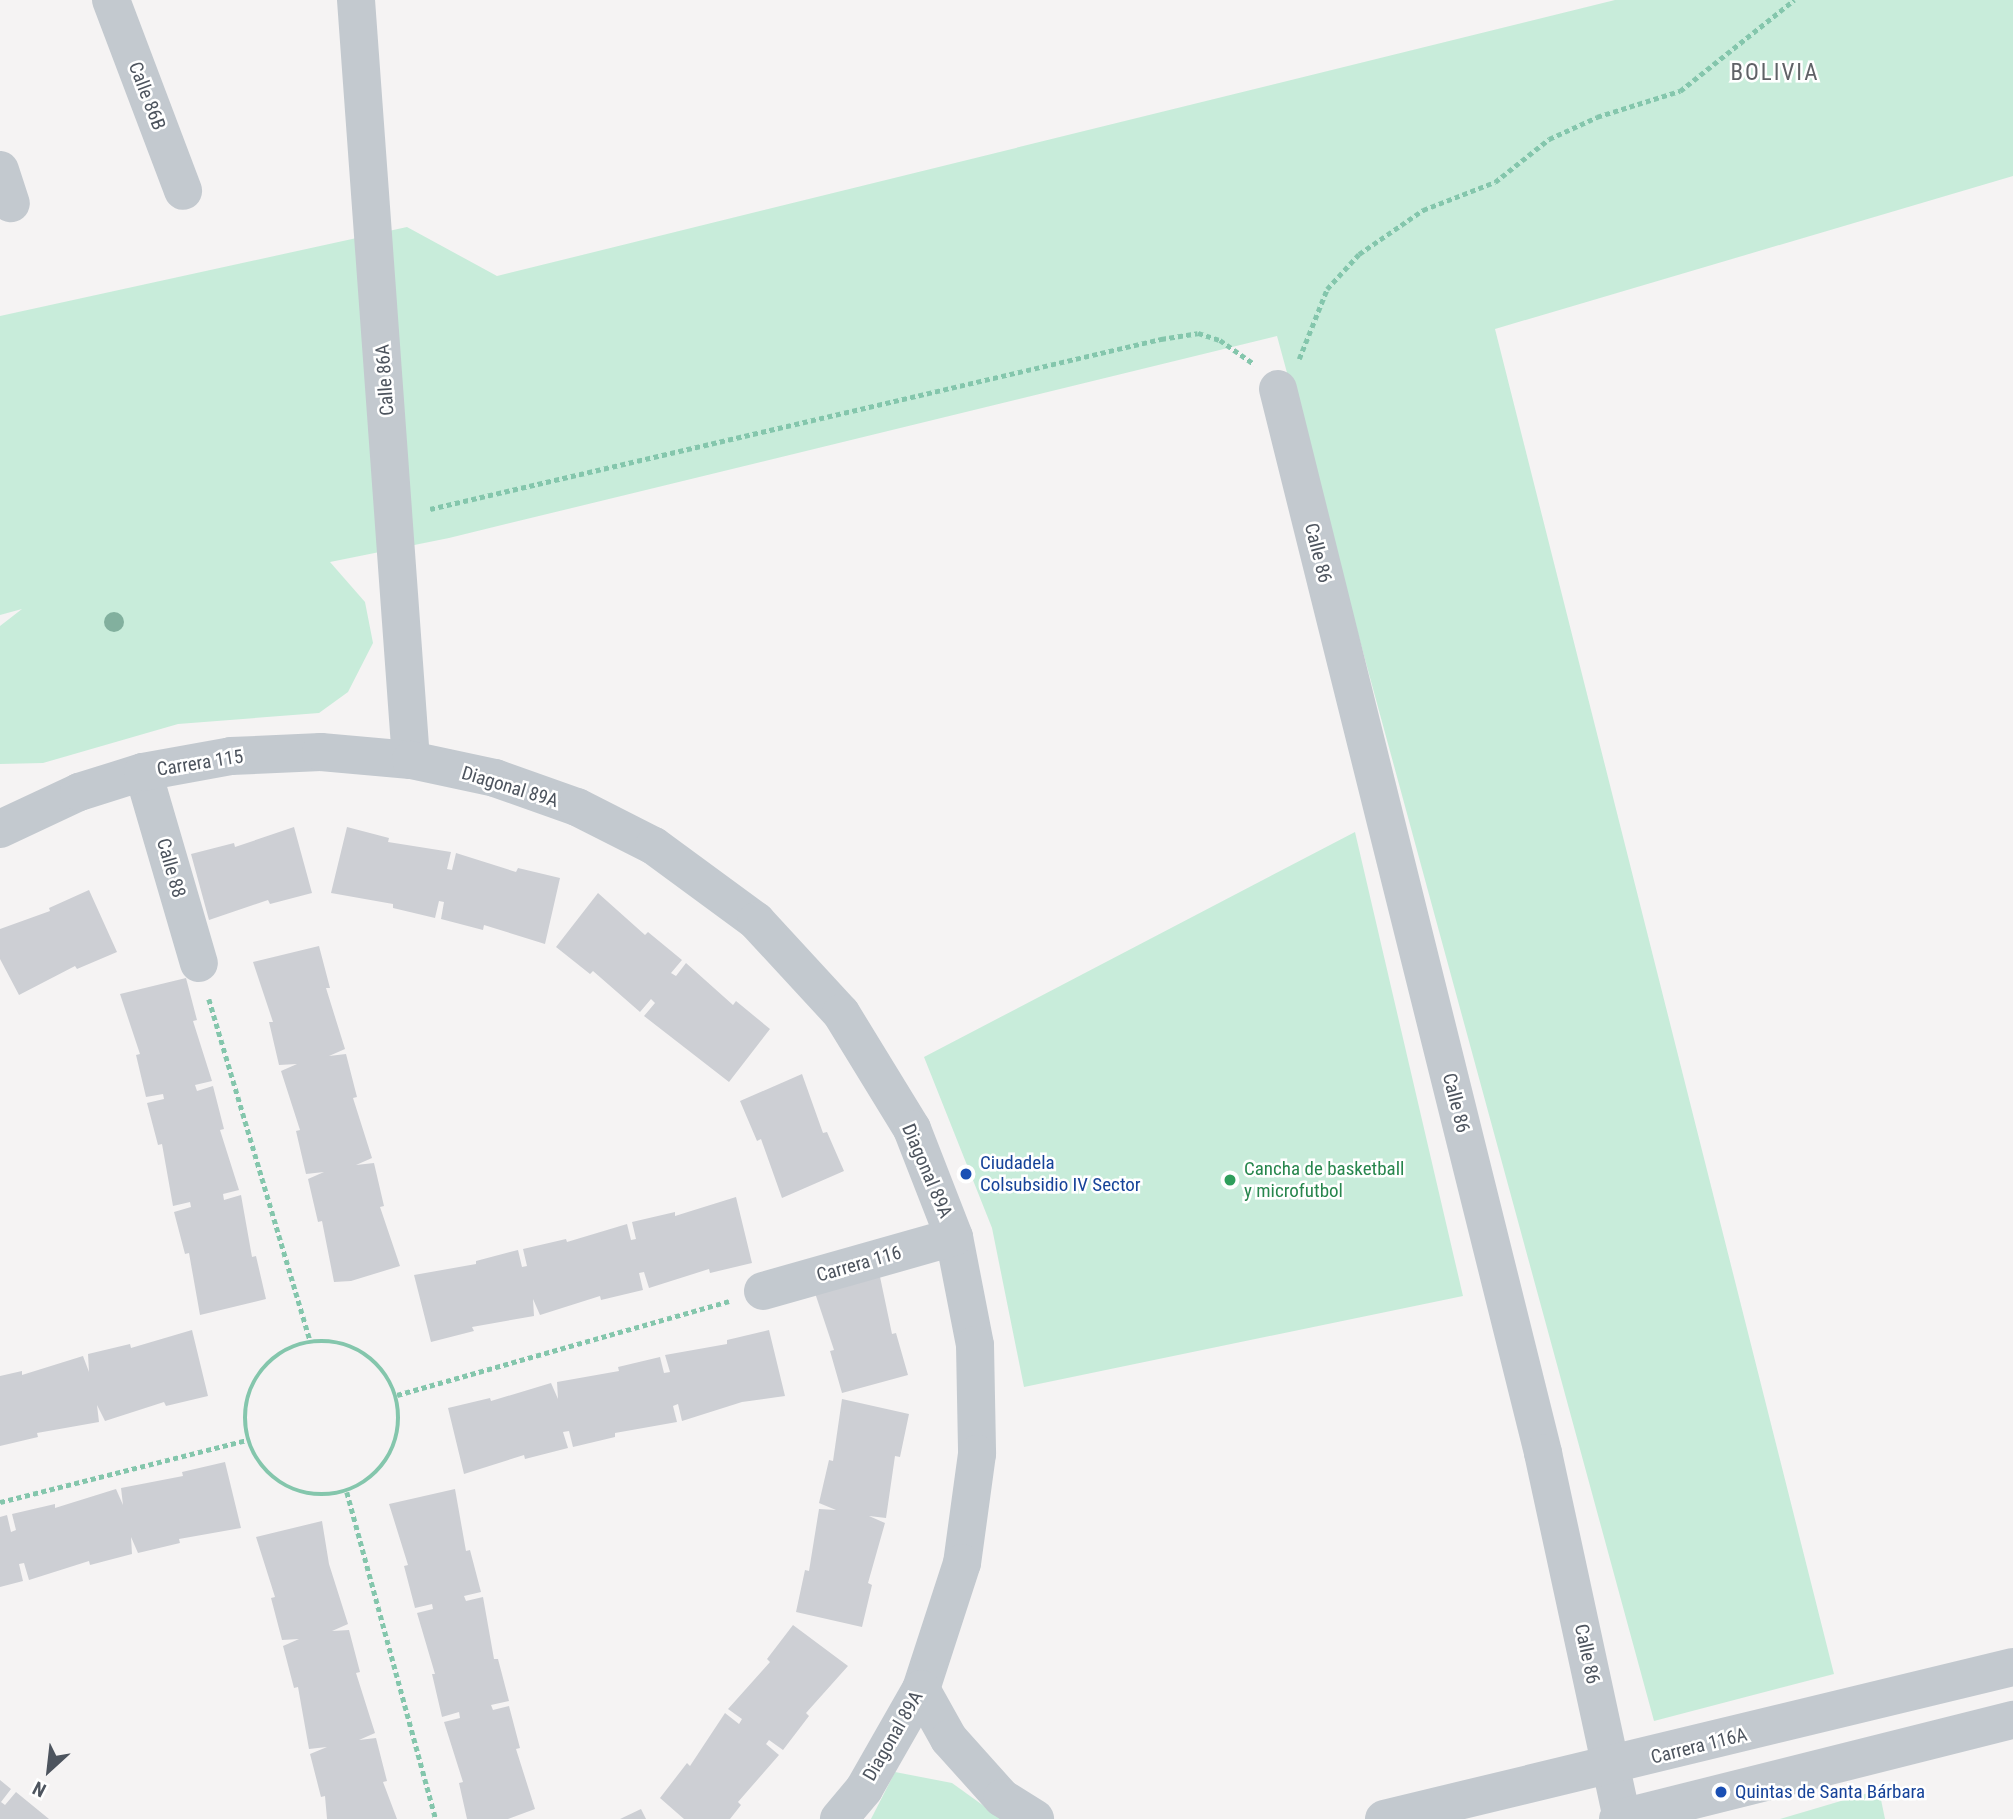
<!DOCTYPE html>
<html>
<head>
<meta charset="utf-8">
<style>
	body { margin:0 }
	#map { position:relative; width:2013px; height:1819px; overflow:hidden; background:#f5f3f3; font-family:"Roboto Condensed",sans-serif }
	div>[style] { position:absolute }
	.green>* { inset:0; background:#c8ecda }
	.building>* { inset:0; background:#cdcfd4 }
	.path>* { height:4.5px; margin-top:-2.25px; transform-origin:0; background:repeating-linear-gradient(90deg,#84c6ac 0 5px,transparent 0 8.5px) }
	.path>.ring { margin:-2.25px; padding:0; box-sizing:content-box; background:none; border:4.5px solid #84c6ac; border-radius:50% }
	.minor>* { height:38px; margin:-19px; padding:0 19px; transform-origin:19px; border-radius:19px; background:#c3c9cf }
	.trees>* { width:20px; height:20px; margin:-10px; border-radius:50%; background:#82b09e }
	.dots>* { width:19px; height:19px; translate:-50% -50%; box-sizing:border-box; border:4px solid #fff; border-radius:50% }
	span { translate:-50% -50%; white-space:nowrap; text-align:center; line-height:1.15; -webkit-text-stroke:5px #fff; paint-order:stroke }
	.street-label { font-size:19px; color:#4d545e }
	.transit-label { font-size:19px; color:#164399 }
	.left { translate:0 -50%; text-align:left }
	.leisure-label { font-size:19px; color:#27864d }
	.quarter-label { font-size:23px; color:#606267; letter-spacing:2px }
	.north { position:absolute; left:14px; top:1735px; width:70px; height:70px; -webkit-text-stroke:5px #fff; paint-order:stroke; rotate:207deg; font-size:19px; font-weight:700; line-height:28px; text-align:center; color:#4d545e }
	.north::after { content:''; display:block; margin:auto; width:24px; height:32px; background:#4d545e; clip-path:polygon(50% 0,100% 100%,50% 72%,0 100%) }
</style>
</head>
<body>
<div id="map">
	<div class="green">
		<div style="clip-path:polygon(1615px 0,2013px 0,2013px 176px,1495px 329px,1834px 1674px,1654px 1721px,1277px 336px,449px 538px,330px 562px,365px 602px,373px 643px,348px 692px,319px 713px,178px 724px,43px 763px,0 764px,0 626px,22px 609px,0 615px,0 316px,407px 227px,497px 276px)"></div>
		<div style="clip-path:polygon(1355px 832px,1463px 1296px,1024px 1387px,992px 1228px,924px 1057px)"></div>
		<div style="clip-path:polygon(895px 1772px,952px 1783px,1002px 1819px,871px 1819px)"></div>
		<div style="clip-path:polygon(1879px 1790px,1885px 1819px,1780px 1819px,1878px 1790px)"></div>
	</div>
	<div class="building">
		<div style="clip-path:polygon(294px 827px,312px 893px,270px 904px,268px 900px,209px 920px,191px 854px,234px 843px,235px 847px)"></div>
		<div style="clip-path:polygon(347px 827px,389px 838px,388px 842px,451px 852px,447px 869px,452px 870px,456px 853px,516px 872px,518px 868px,560px 878px,545px 944px,484px 925px,483px 930px,441px 919px,444px 902px,439px 901px,435px 918px,393px 908px,393px 904px,331px 893px)"></div>
		<div style="clip-path:polygon(89px 890px,117px 952px,77px 969px,75px 966px,19px 995px,0 959px,0 929px,50px 911px,49px 908px)"></div>
		<div style="clip-path:polygon(598px 893px,645px 935px,648px 932px,682px 960px,671px 973px,676px 976px,686px 963px,733px 1005px,736px 1001px,770px 1029px,729px 1082px,644px 1016px,655px 1003px,651px 999px,640px 1012px,593px 971px,590px 974px,556px 947px)"></div>
		<div style="clip-path:polygon(319px 946px,330px 988px,326px 988px,345px 1049px,329px 1056px,346px 1054px,357px 1097px,353px 1098px,372px 1158px,356px 1165px,374px 1163px,384px 1206px,380px 1207px,400px 1266px,351px 1281px,334px 1282px,322px 1221px,318px 1222px,308px 1179px,324px 1172px,306px 1174px,296px 1131px,300px 1130px,281px 1071px,297px 1064px,279px 1065px,269px 1022px,273px 1022px,253px 962px)"></div>
		<div style="clip-path:polygon(186px 978px,197px 1020px,193px 1021px,212px 1081px,195px 1085px,197px 1091px,213px 1086px,224px 1129px,220px 1130px,239px 1190px,223px 1194px,224px 1200px,241px 1195px,252px 1257px,256px 1256px,266px 1299px,200px 1315px,189px 1253px,185px 1254px,174px 1212px,191px 1207px,190px 1202px,173px 1206px,162px 1144px,158px 1145px,147px 1103px,164px 1099px,163px 1094px,146px 1097px,136px 1055px,140px 1054px,120px 994px)"></div>
		<div style="clip-path:polygon(802px 1074px,823px 1133px,827px 1132px,844px 1171px,782px 1198px,761px 1139px,757px 1141px,740px 1101px)"></div>
		<div style="clip-path:polygon(736px 1197px,752px 1263px,710px 1273px,709px 1269px,649px 1288px,644px 1272px,639px 1273px,643px 1290px,601px 1300px,600px 1296px,540px 1315px,533px 1299px,534px 1316px,472px 1327px,474px 1331px,431px 1342px,414px 1275px,476px 1264px,476px 1261px,518px 1250px,522px 1267px,527px 1266px,523px 1249px,566px 1239px,567px 1242px,627px 1224px,631px 1240px,636px 1239px,632px 1222px,675px 1212px,675px 1216px)"></div>
		<div style="clip-path:polygon(879px 1272px,892px 1334px,896px 1333px,908px 1375px,842px 1393px,830px 1351px,834px 1350px,814px 1290px)"></div>
		<div style="clip-path:polygon(192px 1330px,208px 1396px,166px 1406px,164px 1402px,105px 1421px,97px 1405px,99px 1422px,37px 1433px,38px 1437px,0 1446px,0 1376px,22px 1371px,22px 1375px,83px 1356px,89px 1372px,88px 1354px,130px 1344px,131px 1348px)"></div>
		<div style="clip-path:polygon(769px 1330px,785px 1396px,742px 1402px,682px 1421px,678px 1404px,673px 1406px,677px 1422px,615px 1433px,615px 1437px,573px 1447px,569px 1431px,563px 1432px,568px 1448px,525px 1459px,524px 1455px,464px 1474px,448px 1408px,490px 1398px,491px 1401px,551px 1383px,558px 1399px,557px 1382px,619px 1371px,618px 1367px,660px 1357px,664px 1373px,670px 1372px,665px 1355px,727px 1344px,727px 1340px)"></div>
		<div style="clip-path:polygon(842px 1399px,909px 1414px,900px 1457px,895px 1456px,886px 1518px,869px 1516px,885px 1523px,868px 1583px,872px 1585px,862px 1627px,796px 1612px,805px 1570px,809px 1571px,819px 1509px,836px 1510px,819px 1503px,829px 1460px,833px 1461px)"></div>
		<div style="clip-path:polygon(225px 1462px,241px 1528px,179px 1539px,180px 1543px,138px 1553px,131px 1537px,132px 1554px,90px 1565px,89px 1561px,29px 1580px,24px 1563px,19px 1564px,23px 1581px,0 1587px,0 1517px,7px 1515px,11px 1532px,16px 1530px,12px 1514px,55px 1504px,55px 1508px,116px 1489px,123px 1505px,121px 1488px,183px 1476px,182px 1472px)"></div>
		<div style="clip-path:polygon(455px 1489px,466px 1551px,470px 1550px,481px 1592px,464px 1596px,466px 1601px,483px 1597px,494px 1659px,498px 1659px,509px 1701px,491px 1705px,493px 1710px,509px 1706px,520px 1748px,516px 1749px,535px 1809px,508px 1819px,467px 1819px,459px 1783px,463px 1782px,444px 1722px,460px 1718px,459px 1712px,442px 1717px,432px 1674px,435px 1674px,417px 1613px,433px 1609px,432px 1604px,415px 1608px,404px 1566px,408px 1565px,389px 1504px)"></div>
		<div style="clip-path:polygon(322px 1521px,329px 1564px,348px 1624px,332px 1631px,349px 1630px,360px 1672px,356px 1673px,375px 1733px,359px 1740px,376px 1738px,387px 1781px,383px 1782px,397px 1819px,327px 1819px,325px 1796px,321px 1797px,310px 1754px,327px 1747px,309px 1749px,298px 1687px,294px 1688px,283px 1646px,299px 1639px,282px 1640px,271px 1598px,275px 1597px,256px 1537px)"></div>
		<div style="clip-path:polygon(793px 1625px,848px 1666px,806px 1713px,809px 1716px,783px 1750px,769px 1740px,766px 1744px,779px 1755px,738px 1802px,741px 1805px,730px 1819px,684px 1819px,660px 1798px,687px 1763px,690px 1766px,725px 1713px,739px 1724px,742px 1719px,728px 1709px,770px 1662px,767px 1659px)"></div>
		<div style="clip-path:polygon(0 1780px,11px 1789px,1px 1802px,5px 1805px,16px 1792px,49px 1819px,0 1819px)"></div>
		<div style="clip-path:polygon(641px 1809px,646px 1819px,620px 1819px)"></div>
	</div>
	<div class="path">
		<div style="left:1299px;top:359px;width:75px;rotate:-68.2deg"></div>
		<div style="left:1327px;top:289px;width:47px;rotate:-47.6deg"></div>
		<div style="left:1359px;top:254px;width:78px;rotate:-34.5deg"></div>
		<div style="left:1423px;top:210px;width:77px;rotate:-21.3deg"></div>
		<div style="left:1495px;top:182px;width:69px;rotate:-38.5deg"></div>
		<div style="left:1549px;top:139px;width:53px;rotate:-24.6deg"></div>
		<div style="left:1597px;top:117px;width:87px;rotate:-17.4deg"></div>
		<div style="left:1680px;top:91px;width:146px;rotate:-38.6deg"></div>
		<div style="left:430px;top:509px;width:751px;rotate:-13.09deg"></div>
		<div style="left:1161px;top:339px;width:37px;rotate:-9deg"></div>
		<div style="left:1198px;top:333px;width:23px;rotate:18deg"></div>
		<div style="left:1220px;top:340px;width:42px;rotate:35.2deg"></div>
		<div style="left:209px;top:999px;width:357px;rotate:73.5deg"></div>
		<div class="ring" style="left:245px;top:1341px;width:149.5px;height:149.5px"></div>
		<div style="left:397px;top:1395px;width:345px;rotate:-15.8deg"></div>
		<div style="left:347px;top:1492px;width:339px;rotate:74.8deg"></div>
		<div style="left:0;top:1502px;width:255px;rotate:-14.1deg"></div>
	</div>
	<div class="minor">
		<div style="left:111px;top:0;width:204px;rotate:69.3deg"></div>
		<div style="left:356px;top:0;width:762px;rotate:85.86deg"></div>
		<div style="left:0;top:170px;width:35px;rotate:72deg"></div>
		<div style="left:1278px;top:389px;width:1097px;rotate:76.01deg"></div>
		<div style="left:1543px;top:1453px;width:374px;rotate:77.8deg"></div>
		<div style="left:143px;top:772px;width:199px;rotate:73.7deg"></div>
		<div style="left:0;top:829px;width:87px;rotate:-25.1deg"></div>
		<div style="left:79px;top:792px;width:67px;rotate:-17.4deg"></div>
		<div style="left:143px;top:772px;width:89px;rotate:-10.3deg"></div>
		<div style="left:231px;top:756px;width:90px;rotate:-2.5deg"></div>
		<div style="left:321px;top:752px;width:90px;rotate:5.1deg"></div>
		<div style="left:411px;top:760px;width:86px;rotate:12.1deg"></div>
		<div style="left:495px;top:778px;width:87px;rotate:19.5deg"></div>
		<div style="left:577px;top:807px;width:86px;rotate:26.9deg"></div>
		<div style="left:654px;top:846px;width:127px;rotate:36.3deg"></div>
		<div style="left:756px;top:921px;width:125px;rotate:47.3deg"></div>
		<div style="left:841px;top:1013px;width:136px;rotate:58.5deg"></div>
		<div style="left:912px;top:1129px;width:116px;rotate:68.7deg"></div>
		<div style="left:954px;top:1237px;width:110px;rotate:79deg"></div>
		<div style="left:975px;top:1345px;width:109px;rotate:88.9deg"></div>
		<div style="left:977px;top:1454px;width:110px;rotate:97.8deg"></div>
		<div style="left:962px;top:1563px;width:133px;rotate:108deg"></div>
		<div style="left:921px;top:1689px;width:115px;rotate:119.7deg"></div>
		<div style="left:864px;top:1789px;width:39px;rotate:130deg"></div>
		<div style="left:763px;top:1291px;width:198px;rotate:-15.8deg"></div>
		<div style="left:921px;top:1689px;width:57px;rotate:60.8deg"></div>
		<div style="left:949px;top:1739px;width:79px;rotate:48.1deg"></div>
		<div style="left:1002px;top:1798px;width:39px;rotate:32deg"></div>
		<div style="left:1384px;top:1819px;width:647px;rotate:-13.59deg"></div>
		<div style="left:1618px;top:1819px;width:407px;rotate:-14.1deg"></div>
	</div>
	<div class="trees">
		<div style="left:114px;top:622px"></div>
	</div>
	<div class="dots">
		<div style="left:966px;top:1174px;background:#1a4fb4"></div>
		<div style="left:1230px;top:1180px;background:#2e9e5b"></div>
		<div style="left:1721px;top:1792px;background:#1a4fb4"></div>
	</div>
	<div class="street-label">
		<span style="left:147px;top:96px;rotate:69deg">Calle 86B</span>
		<span style="left:385px;top:380px;rotate:-94deg">Calle 86A</span>
		<span style="left:1318px;top:553px;rotate:76deg">Calle 86</span>
		<span style="left:200px;top:763px;rotate:-9deg">Carrera 115</span>
		<span style="left:510px;top:787px;rotate:17deg">Diagonal 89A</span>
		<span style="left:171px;top:868px;rotate:74deg">Calle 88</span>
		<span style="left:1456px;top:1103px;rotate:76deg">Calle 86</span>
		<span style="left:927px;top:1171px;rotate:67deg">Diagonal 89A</span>
		<span style="left:859px;top:1264px;rotate:-16deg">Carrera 116</span>
		<span style="left:1587px;top:1654px;rotate:78deg">Calle 86</span>
		<span style="left:893px;top:1736px;rotate:-60deg">Diagonal 89A</span>
		<span style="left:1699px;top:1746px;rotate:-14deg">Carrera 116A</span>
	</div>
	<div class="transit-label">
		<span class="left" style="left:980px;top:1174px">Ciudadela<br>Colsubsidio IV Sector</span>
		<span class="left" style="left:1735px;top:1792px">Quintas de Santa Bárbara</span>
	</div>
	<div class="leisure-label">
		<span class="left" style="left:1244px;top:1180px">Cancha de basketball<br>y microfutbol</span>
	</div>
	<div class="quarter-label">
		<span style="left:1775px;top:73px">BOLIVIA</span>
	</div>
	<div class="north">N</div>
</div>
</body>
</html>
